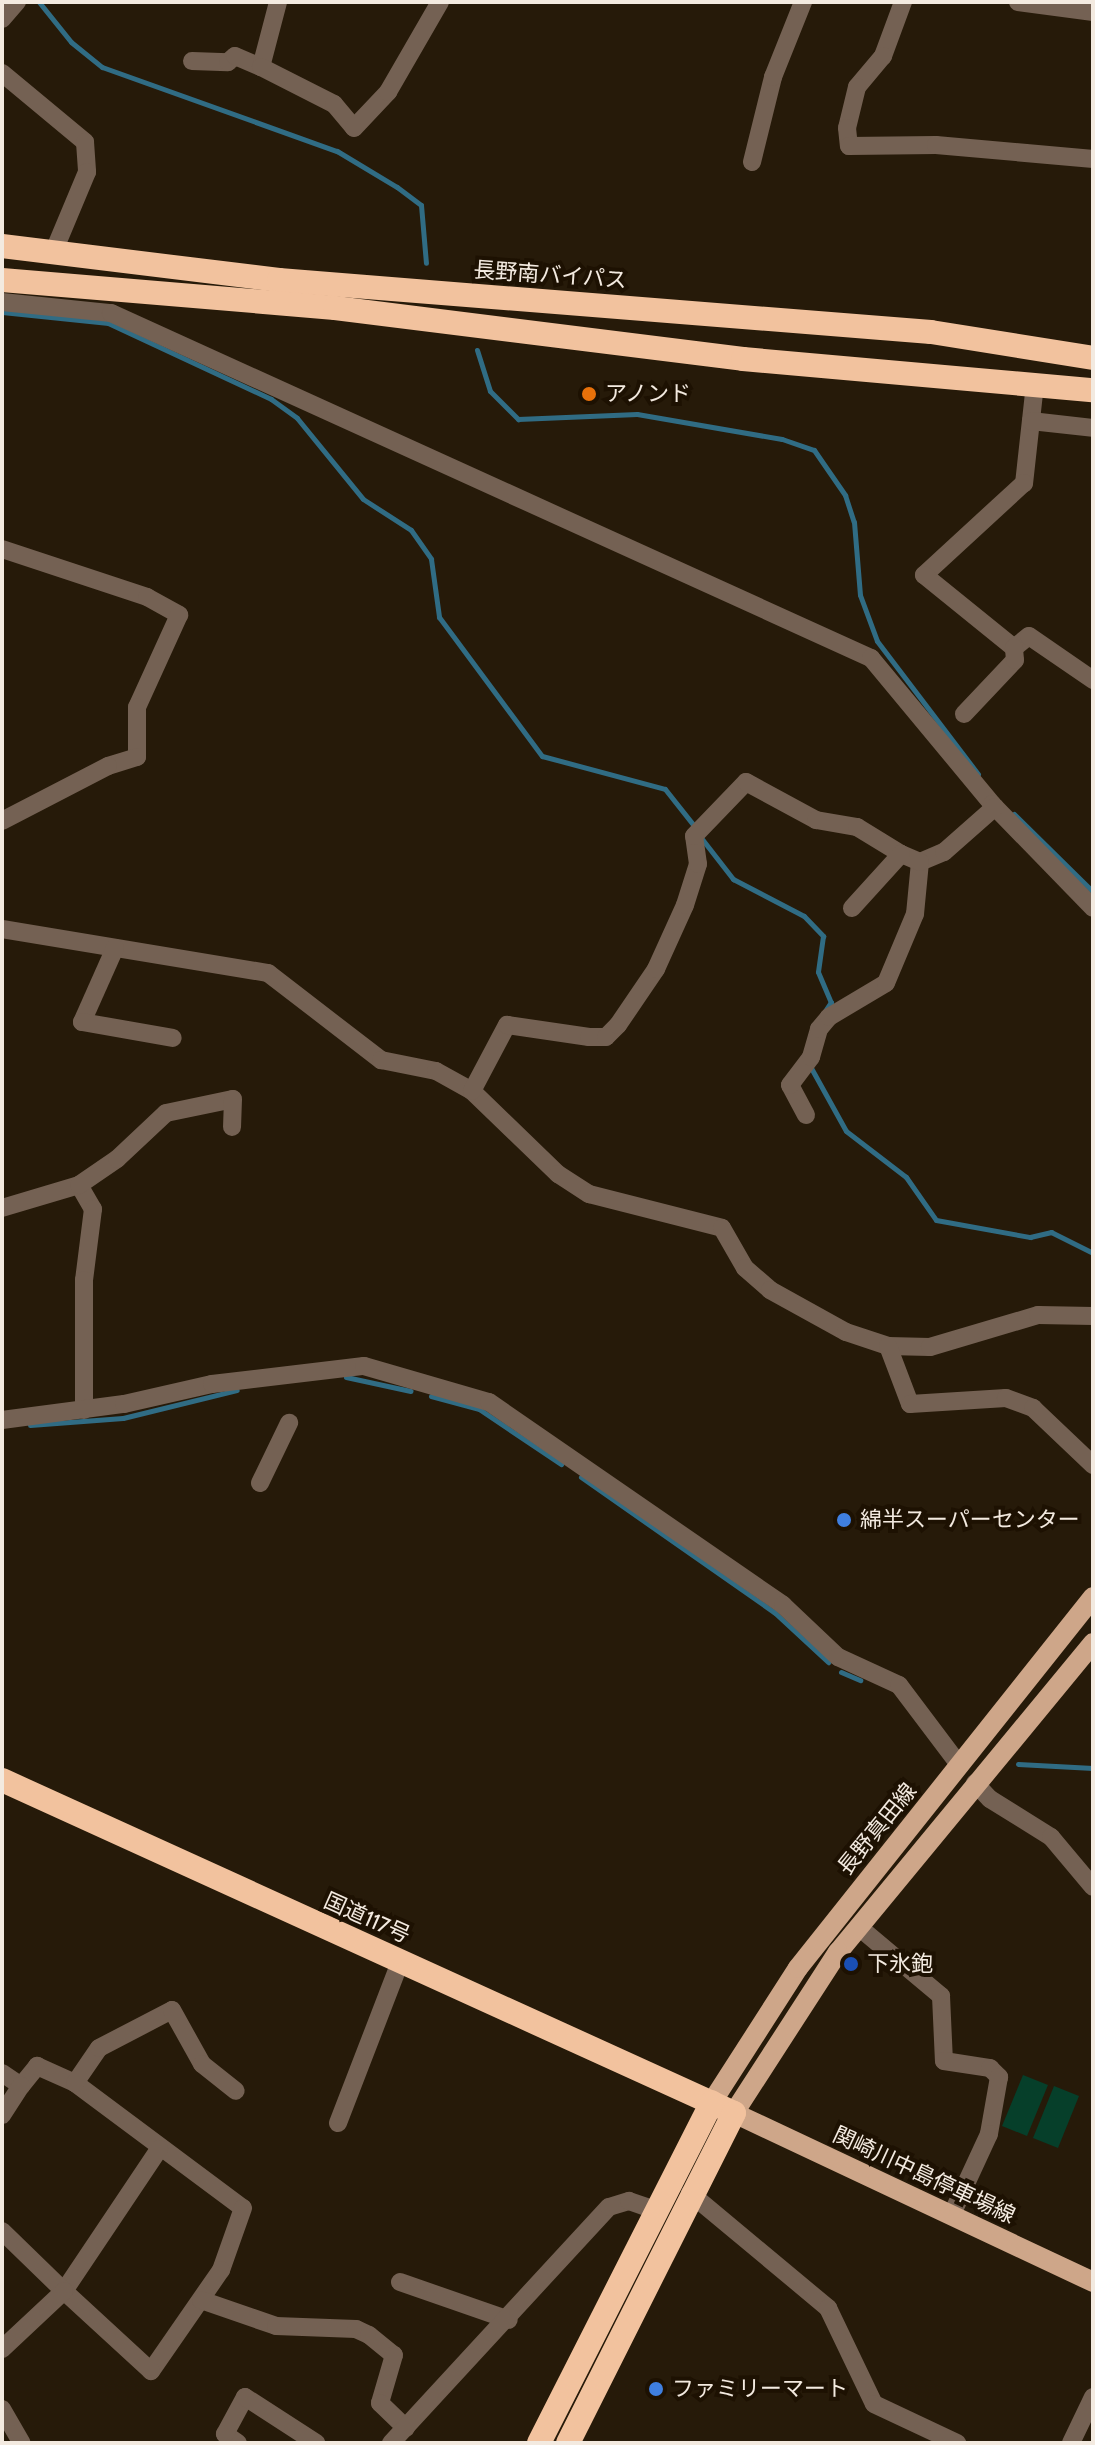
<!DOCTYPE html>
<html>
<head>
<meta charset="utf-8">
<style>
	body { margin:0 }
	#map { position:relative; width:1095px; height:2445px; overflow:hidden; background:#261a09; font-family:Cabin,"Noto Sans JP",sans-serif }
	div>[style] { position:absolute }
	.green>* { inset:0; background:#063f2a }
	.stream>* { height:5px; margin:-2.5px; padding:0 2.5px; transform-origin:2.5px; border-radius:2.5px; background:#306c84 }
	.minor>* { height:18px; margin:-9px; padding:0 9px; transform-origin:9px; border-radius:9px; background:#746153 }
	.major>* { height:20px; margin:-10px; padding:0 10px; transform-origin:10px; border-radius:10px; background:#cea689 }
	.highway>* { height:24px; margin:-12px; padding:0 12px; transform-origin:12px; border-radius:12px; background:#f2c29e }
	.dots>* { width:22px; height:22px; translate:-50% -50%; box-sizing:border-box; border:4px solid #1d1102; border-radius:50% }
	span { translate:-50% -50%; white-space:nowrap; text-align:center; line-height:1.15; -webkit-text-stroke:8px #1d1102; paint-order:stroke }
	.street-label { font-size:22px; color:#f3eae0 }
	.poi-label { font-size:22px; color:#f3eae0 }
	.left { translate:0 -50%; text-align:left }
	.frame { position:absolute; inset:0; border:4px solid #f3eae0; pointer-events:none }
</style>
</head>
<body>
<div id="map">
	<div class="green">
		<div style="clip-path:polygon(1023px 2075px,1048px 2085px,1027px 2136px,1002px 2126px)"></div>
		<div style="clip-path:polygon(1054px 2086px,1079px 2096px,1058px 2148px,1033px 2138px)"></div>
	</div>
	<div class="stream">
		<div style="left:39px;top:2px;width:51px;rotate:51.3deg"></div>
		<div style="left:71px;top:42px;width:40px;rotate:39deg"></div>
		<div style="left:102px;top:67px;width:250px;rotate:19.7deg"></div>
		<div style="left:337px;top:151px;width:70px;rotate:31deg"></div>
		<div style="left:397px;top:187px;width:30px;rotate:37deg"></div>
		<div style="left:421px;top:205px;width:58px;rotate:85.1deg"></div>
		<div style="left:2px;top:312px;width:107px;rotate:5.9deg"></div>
		<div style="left:108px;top:323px;width:180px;rotate:25deg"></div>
		<div style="left:271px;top:399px;width:32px;rotate:36deg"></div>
		<div style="left:297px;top:418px;width:104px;rotate:50.8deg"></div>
		<div style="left:363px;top:499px;width:57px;rotate:32.9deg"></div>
		<div style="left:411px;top:530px;width:35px;rotate:55deg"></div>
		<div style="left:431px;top:559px;width:59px;rotate:82.1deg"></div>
		<div style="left:439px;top:617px;width:173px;rotate:53.5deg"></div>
		<div style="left:542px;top:756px;width:127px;rotate:15deg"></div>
		<div style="left:665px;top:789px;width:48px;rotate:51.7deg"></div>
		<div style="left:477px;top:350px;width:43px;rotate:72.4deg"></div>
		<div style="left:490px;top:391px;width:40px;rotate:45deg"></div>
		<div style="left:518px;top:419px;width:119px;rotate:-2.4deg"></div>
		<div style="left:637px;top:414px;width:147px;rotate:9.8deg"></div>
		<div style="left:782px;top:439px;width:34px;rotate:19deg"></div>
		<div style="left:814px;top:450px;width:55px;rotate:55.4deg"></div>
		<div style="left:845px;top:495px;width:28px;rotate:72deg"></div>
		<div style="left:854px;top:522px;width:73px;rotate:85.3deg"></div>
		<div style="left:860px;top:595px;width:49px;rotate:69.7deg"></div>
		<div style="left:877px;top:641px;width:167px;rotate:52.8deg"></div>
		<div style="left:1014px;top:814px;width:111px;rotate:44.6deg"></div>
		<div style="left:702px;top:839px;width:51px;rotate:52.2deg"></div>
		<div style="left:733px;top:879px;width:80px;rotate:27.5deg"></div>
		<div style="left:804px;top:916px;width:28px;rotate:46deg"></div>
		<div style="left:823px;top:936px;width:36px;rotate:98deg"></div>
		<div style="left:818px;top:972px;width:33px;rotate:67deg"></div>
		<div style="left:831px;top:1002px;width:11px;rotate:124deg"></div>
		<div style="left:810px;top:1066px;width:74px;rotate:61deg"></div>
		<div style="left:846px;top:1131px;width:76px;rotate:37.5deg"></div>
		<div style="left:906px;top:1177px;width:52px;rotate:55.1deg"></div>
		<div style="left:936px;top:1220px;width:96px;rotate:10.3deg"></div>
		<div style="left:1030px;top:1237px;width:22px;rotate:-13deg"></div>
		<div style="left:1051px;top:1232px;width:47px;rotate:26.6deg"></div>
		<div style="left:346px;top:1377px;width:66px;rotate:12.2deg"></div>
		<div style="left:431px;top:1396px;width:50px;rotate:15.2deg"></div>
		<div style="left:479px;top:1409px;width:99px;rotate:33.9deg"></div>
		<div style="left:30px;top:1425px;width:93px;rotate:-4.3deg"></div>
		<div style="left:123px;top:1418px;width:117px;rotate:-13.8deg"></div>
		<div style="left:581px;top:1477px;width:236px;rotate:35deg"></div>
		<div style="left:774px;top:1612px;width:74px;rotate:42.8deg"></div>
		<div style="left:841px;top:1672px;width:21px;rotate:23deg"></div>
		<div style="left:1018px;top:1764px;width:75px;rotate:3.1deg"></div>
	</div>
	<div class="minor">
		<div style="left:903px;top:2px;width:58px;rotate:110.3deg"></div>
		<div style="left:883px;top:56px;width:40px;rotate:130deg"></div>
		<div style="left:857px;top:87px;width:42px;rotate:103.7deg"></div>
		<div style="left:847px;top:128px;width:18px;rotate:84deg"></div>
		<div style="left:849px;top:146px;width:87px;rotate:-0.7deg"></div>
		<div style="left:936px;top:145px;width:158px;rotate:5.1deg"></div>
		<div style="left:1018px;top:2px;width:76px;rotate:7.6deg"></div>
		<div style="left:2px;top:19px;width:23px;rotate:-49deg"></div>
		<div style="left:192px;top:61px;width:36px;rotate:2deg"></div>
		<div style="left:228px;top:62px;width:9px;rotate:-41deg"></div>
		<div style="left:235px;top:56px;width:28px;rotate:23deg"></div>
		<div style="left:261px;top:67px;width:67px;rotate:-75.3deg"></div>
		<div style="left:261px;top:67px;width:82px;rotate:26.9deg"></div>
		<div style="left:334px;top:104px;width:31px;rotate:50deg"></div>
		<div style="left:354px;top:128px;width:50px;rotate:-46.6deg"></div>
		<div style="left:388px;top:92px;width:104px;rotate:-60deg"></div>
		<div style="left:2px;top:73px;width:108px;rotate:39.7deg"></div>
		<div style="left:85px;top:142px;width:30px;rotate:86deg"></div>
		<div style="left:87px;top:172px;width:86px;rotate:112.7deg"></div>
		<div style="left:752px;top:162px;width:88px;rotate:-76.1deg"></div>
		<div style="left:773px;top:77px;width:81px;rotate:-68.2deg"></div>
		<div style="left:2px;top:302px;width:110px;rotate:5.8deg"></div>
		<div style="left:111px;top:313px;width:835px;rotate:24.42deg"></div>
		<div style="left:871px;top:658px;width:190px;rotate:50.3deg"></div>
		<div style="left:992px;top:804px;width:145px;rotate:45.8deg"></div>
		<div style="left:1035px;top:384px;width:100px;rotate:96.3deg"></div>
		<div style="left:1024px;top:483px;width:136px;rotate:137.4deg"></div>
		<div style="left:924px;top:575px;width:116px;rotate:39deg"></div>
		<div style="left:1014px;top:648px;width:19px;rotate:-39deg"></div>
		<div style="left:1029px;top:636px;width:78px;rotate:34.5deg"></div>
		<div style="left:1031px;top:421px;width:62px;rotate:6.4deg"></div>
		<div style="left:2px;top:549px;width:153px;rotate:18.3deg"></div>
		<div style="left:147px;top:597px;width:37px;rotate:29deg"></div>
		<div style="left:179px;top:615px;width:101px;rotate:114.5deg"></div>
		<div style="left:137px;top:707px;width:50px;rotate:90deg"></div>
		<div style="left:137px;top:757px;width:30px;rotate:163deg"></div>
		<div style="left:108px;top:766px;width:119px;rotate:152.6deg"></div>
		<div style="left:964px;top:714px;width:74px;rotate:-46.6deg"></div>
		<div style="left:1015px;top:660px;width:12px;rotate:-95deg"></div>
		<div style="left:920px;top:862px;width:26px;rotate:-23deg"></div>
		<div style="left:944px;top:852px;width:68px;rotate:-41.4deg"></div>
		<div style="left:2px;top:929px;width:270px;rotate:9.4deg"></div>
		<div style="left:268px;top:973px;width:143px;rotate:37.6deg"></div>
		<div style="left:381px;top:1060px;width:56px;rotate:11.3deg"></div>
		<div style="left:436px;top:1071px;width:41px;rotate:29.1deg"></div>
		<div style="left:472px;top:1091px;width:120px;rotate:44deg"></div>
		<div style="left:558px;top:1174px;width:37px;rotate:33deg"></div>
		<div style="left:589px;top:1194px;width:137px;rotate:14.3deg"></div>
		<div style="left:722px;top:1228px;width:46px;rotate:60.1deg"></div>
		<div style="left:745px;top:1268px;width:33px;rotate:41deg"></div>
		<div style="left:770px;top:1290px;width:87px;rotate:28.9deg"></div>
		<div style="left:846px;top:1332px;width:44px;rotate:18.4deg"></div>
		<div style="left:888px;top:1346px;width:42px;rotate:1.4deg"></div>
		<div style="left:930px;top:1347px;width:113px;rotate:-16.5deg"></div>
		<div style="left:1038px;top:1315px;width:55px;rotate:1deg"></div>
		<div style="left:115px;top:948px;width:81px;rotate:114deg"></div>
		<div style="left:82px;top:1022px;width:92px;rotate:10deg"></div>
		<div style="left:472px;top:1091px;width:75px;rotate:-62.1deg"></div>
		<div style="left:507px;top:1025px;width:83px;rotate:8.3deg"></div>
		<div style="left:589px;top:1037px;width:17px"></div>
		<div style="left:606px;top:1037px;width:17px;rotate:-45deg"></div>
		<div style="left:618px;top:1025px;width:68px;rotate:-55.8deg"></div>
		<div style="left:656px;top:969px;width:70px;rotate:-65.6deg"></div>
		<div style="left:685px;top:905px;width:43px;rotate:-72.4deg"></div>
		<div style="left:698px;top:864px;width:28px;rotate:-98deg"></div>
		<div style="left:694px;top:836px;width:75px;rotate:-46.1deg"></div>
		<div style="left:746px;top:782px;width:80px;rotate:28.5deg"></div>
		<div style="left:816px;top:820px;width:42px;rotate:9.7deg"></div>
		<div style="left:857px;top:827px;width:52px;rotate:31.5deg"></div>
		<div style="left:806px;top:1115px;width:34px;rotate:-118deg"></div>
		<div style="left:790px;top:1085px;width:35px;rotate:-53deg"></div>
		<div style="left:811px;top:1057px;width:29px;rotate:-74deg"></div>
		<div style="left:819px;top:1029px;width:16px;rotate:-50deg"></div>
		<div style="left:829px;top:1017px;width:66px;rotate:-30.8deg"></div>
		<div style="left:886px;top:983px;width:75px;rotate:-67.2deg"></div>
		<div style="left:915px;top:914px;width:52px;rotate:-84.5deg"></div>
		<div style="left:920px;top:862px;width:21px;rotate:-157deg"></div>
		<div style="left:901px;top:854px;width:73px;rotate:132.2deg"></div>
		<div style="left:79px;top:1185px;width:28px;rotate:60deg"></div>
		<div style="left:93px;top:1209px;width:72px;rotate:97.2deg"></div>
		<div style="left:84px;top:1280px;width:130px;rotate:90deg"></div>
		<div style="left:2px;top:1208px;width:80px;rotate:-16.6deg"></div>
		<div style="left:79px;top:1185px;width:46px;rotate:-34.4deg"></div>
		<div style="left:117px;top:1159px;width:67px;rotate:-43.2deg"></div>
		<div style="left:166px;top:1113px;width:68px;rotate:-11.8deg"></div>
		<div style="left:233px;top:1099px;width:28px;rotate:92deg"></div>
		<div style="left:888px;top:1346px;width:62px;rotate:69.2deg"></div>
		<div style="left:910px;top:1404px;width:96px;rotate:-3.6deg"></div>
		<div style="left:1006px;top:1398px;width:29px;rotate:20deg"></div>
		<div style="left:1033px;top:1408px;width:83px;rotate:43.5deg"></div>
		<div style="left:2px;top:1420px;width:123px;rotate:-7.5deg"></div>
		<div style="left:124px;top:1404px;width:90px;rotate:-12.8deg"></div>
		<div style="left:212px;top:1384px;width:153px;rotate:-6.8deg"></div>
		<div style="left:364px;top:1366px;width:130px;rotate:16.1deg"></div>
		<div style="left:489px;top:1402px;width:357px;rotate:34.6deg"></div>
		<div style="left:783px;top:1605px;width:76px;rotate:43.4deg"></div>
		<div style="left:838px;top:1657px;width:67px;rotate:24.7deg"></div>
		<div style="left:899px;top:1685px;width:101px;rotate:53deg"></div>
		<div style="left:260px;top:1483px;width:67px;rotate:-64.2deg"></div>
		<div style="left:975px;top:1783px;width:22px;rotate:47deg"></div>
		<div style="left:990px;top:1799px;width:72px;rotate:31.9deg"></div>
		<div style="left:1051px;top:1837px;width:65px;rotate:50deg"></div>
		<div style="left:860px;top:1928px;width:106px;rotate:40deg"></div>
		<div style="left:941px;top:1996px;width:65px;rotate:87.4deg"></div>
		<div style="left:944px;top:2061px;width:47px;rotate:8.7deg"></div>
		<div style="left:990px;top:2068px;width:13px;rotate:45deg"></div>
		<div style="left:999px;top:2077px;width:58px;rotate:100deg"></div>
		<div style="left:989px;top:2134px;width:88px;rotate:114.8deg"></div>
		<div style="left:2px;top:2073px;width:23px;rotate:34deg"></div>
		<div style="left:21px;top:2086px;width:26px;rotate:-51deg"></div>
		<div style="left:37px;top:2066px;width:42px;rotate:24.1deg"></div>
		<div style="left:75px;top:2083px;width:209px;rotate:36.7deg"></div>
		<div style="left:243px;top:2208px;width:66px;rotate:109.5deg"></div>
		<div style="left:221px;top:2270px;width:123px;rotate:124.7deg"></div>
		<div style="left:151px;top:2371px;width:118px;rotate:-137.4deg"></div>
		<div style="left:64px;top:2291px;width:171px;rotate:-56.2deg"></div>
		<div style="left:75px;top:2083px;width:42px;rotate:-55.6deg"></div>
		<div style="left:99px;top:2048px;width:82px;rotate:-27.5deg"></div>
		<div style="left:172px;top:2010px;width:62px;rotate:60.9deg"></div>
		<div style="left:202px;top:2064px;width:43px;rotate:38.5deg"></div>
		<div style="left:2px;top:2115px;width:35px;rotate:-57deg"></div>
		<div style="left:338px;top:2123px;width:173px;rotate:-68.9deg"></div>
		<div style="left:690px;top:2193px;width:180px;rotate:39.8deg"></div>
		<div style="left:828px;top:2308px;width:106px;rotate:64.4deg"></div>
		<div style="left:874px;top:2404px;width:92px;rotate:25.2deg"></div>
		<div style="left:2px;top:2231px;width:86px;rotate:44.1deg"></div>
		<div style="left:64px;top:2291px;width:85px;rotate:136.9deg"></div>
		<div style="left:400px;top:2282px;width:115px;rotate:19.2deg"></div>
		<div style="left:201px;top:2300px;width:79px;rotate:19.1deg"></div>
		<div style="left:276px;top:2326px;width:80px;rotate:2.1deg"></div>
		<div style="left:356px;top:2329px;width:14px;rotate:25deg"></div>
		<div style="left:369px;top:2335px;width:32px;rotate:39deg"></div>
		<div style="left:394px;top:2355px;width:50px;rotate:106.3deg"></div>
		<div style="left:380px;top:2403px;width:36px;rotate:44deg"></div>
		<div style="left:2px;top:2409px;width:39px;rotate:60deg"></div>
		<div style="left:238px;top:2443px;width:16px;rotate:-145deg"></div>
		<div style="left:225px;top:2434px;width:42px;rotate:-61.6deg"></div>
		<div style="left:245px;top:2397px;width:85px;rotate:32.9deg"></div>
		<div style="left:391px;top:2443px;width:321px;rotate:-47.3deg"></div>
		<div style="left:609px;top:2207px;width:21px;rotate:-17deg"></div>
		<div style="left:629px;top:2201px;width:28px;rotate:19deg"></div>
		<div style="left:1071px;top:2443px;width:51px;rotate:-64.4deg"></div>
	</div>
	<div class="major">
		<div style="left:1093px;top:1643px;width:401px;rotate:129.5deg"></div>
		<div style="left:838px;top:1952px;width:192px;rotate:122.9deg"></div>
		<div style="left:734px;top:2113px;width:397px;rotate:25.2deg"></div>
		<div style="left:712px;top:2102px;width:159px;rotate:-57.3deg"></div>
		<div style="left:798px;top:1968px;width:474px;rotate:-51.5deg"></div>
	</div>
	<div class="highway">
		<div style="left:2px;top:246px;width:279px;rotate:7deg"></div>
		<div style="left:279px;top:280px;width:654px;rotate:4.56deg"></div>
		<div style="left:931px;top:332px;width:164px;rotate:9.1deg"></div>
		<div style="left:2px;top:280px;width:334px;rotate:4.8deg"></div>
		<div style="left:335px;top:308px;width:411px;rotate:7.1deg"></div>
		<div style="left:743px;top:359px;width:351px;rotate:5.1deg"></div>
		<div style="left:2px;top:1780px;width:804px;rotate:24.46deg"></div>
		<div style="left:734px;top:2113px;width:369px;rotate:116.7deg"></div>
		<div style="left:539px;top:2443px;width:382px;rotate:-63.1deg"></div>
	</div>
	<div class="dots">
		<div style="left:589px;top:394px;background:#e8710a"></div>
		<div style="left:844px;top:1520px;background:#3f7fe0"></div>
		<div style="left:851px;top:1964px;background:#1a4fb4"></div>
		<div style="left:656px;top:2389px;background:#3f7fe0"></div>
	</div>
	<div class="street-label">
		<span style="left:550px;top:275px;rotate:4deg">長野南バイパス</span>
		<span style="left:877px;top:1829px;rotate:-51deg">長野真田線</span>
		<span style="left:367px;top:1918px;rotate:24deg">国道117号</span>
		<span style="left:924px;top:2175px;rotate:25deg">関崎川中島停車場線</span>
	</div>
	<div class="poi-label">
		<span class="left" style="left:605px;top:394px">アノンド</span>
		<span class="left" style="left:860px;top:1520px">綿半スーパーセンター</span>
		<span class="left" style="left:867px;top:1964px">下氷鉋</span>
		<span class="left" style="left:672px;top:2389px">ファミリーマート</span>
	</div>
	<div class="frame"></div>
</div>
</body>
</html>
